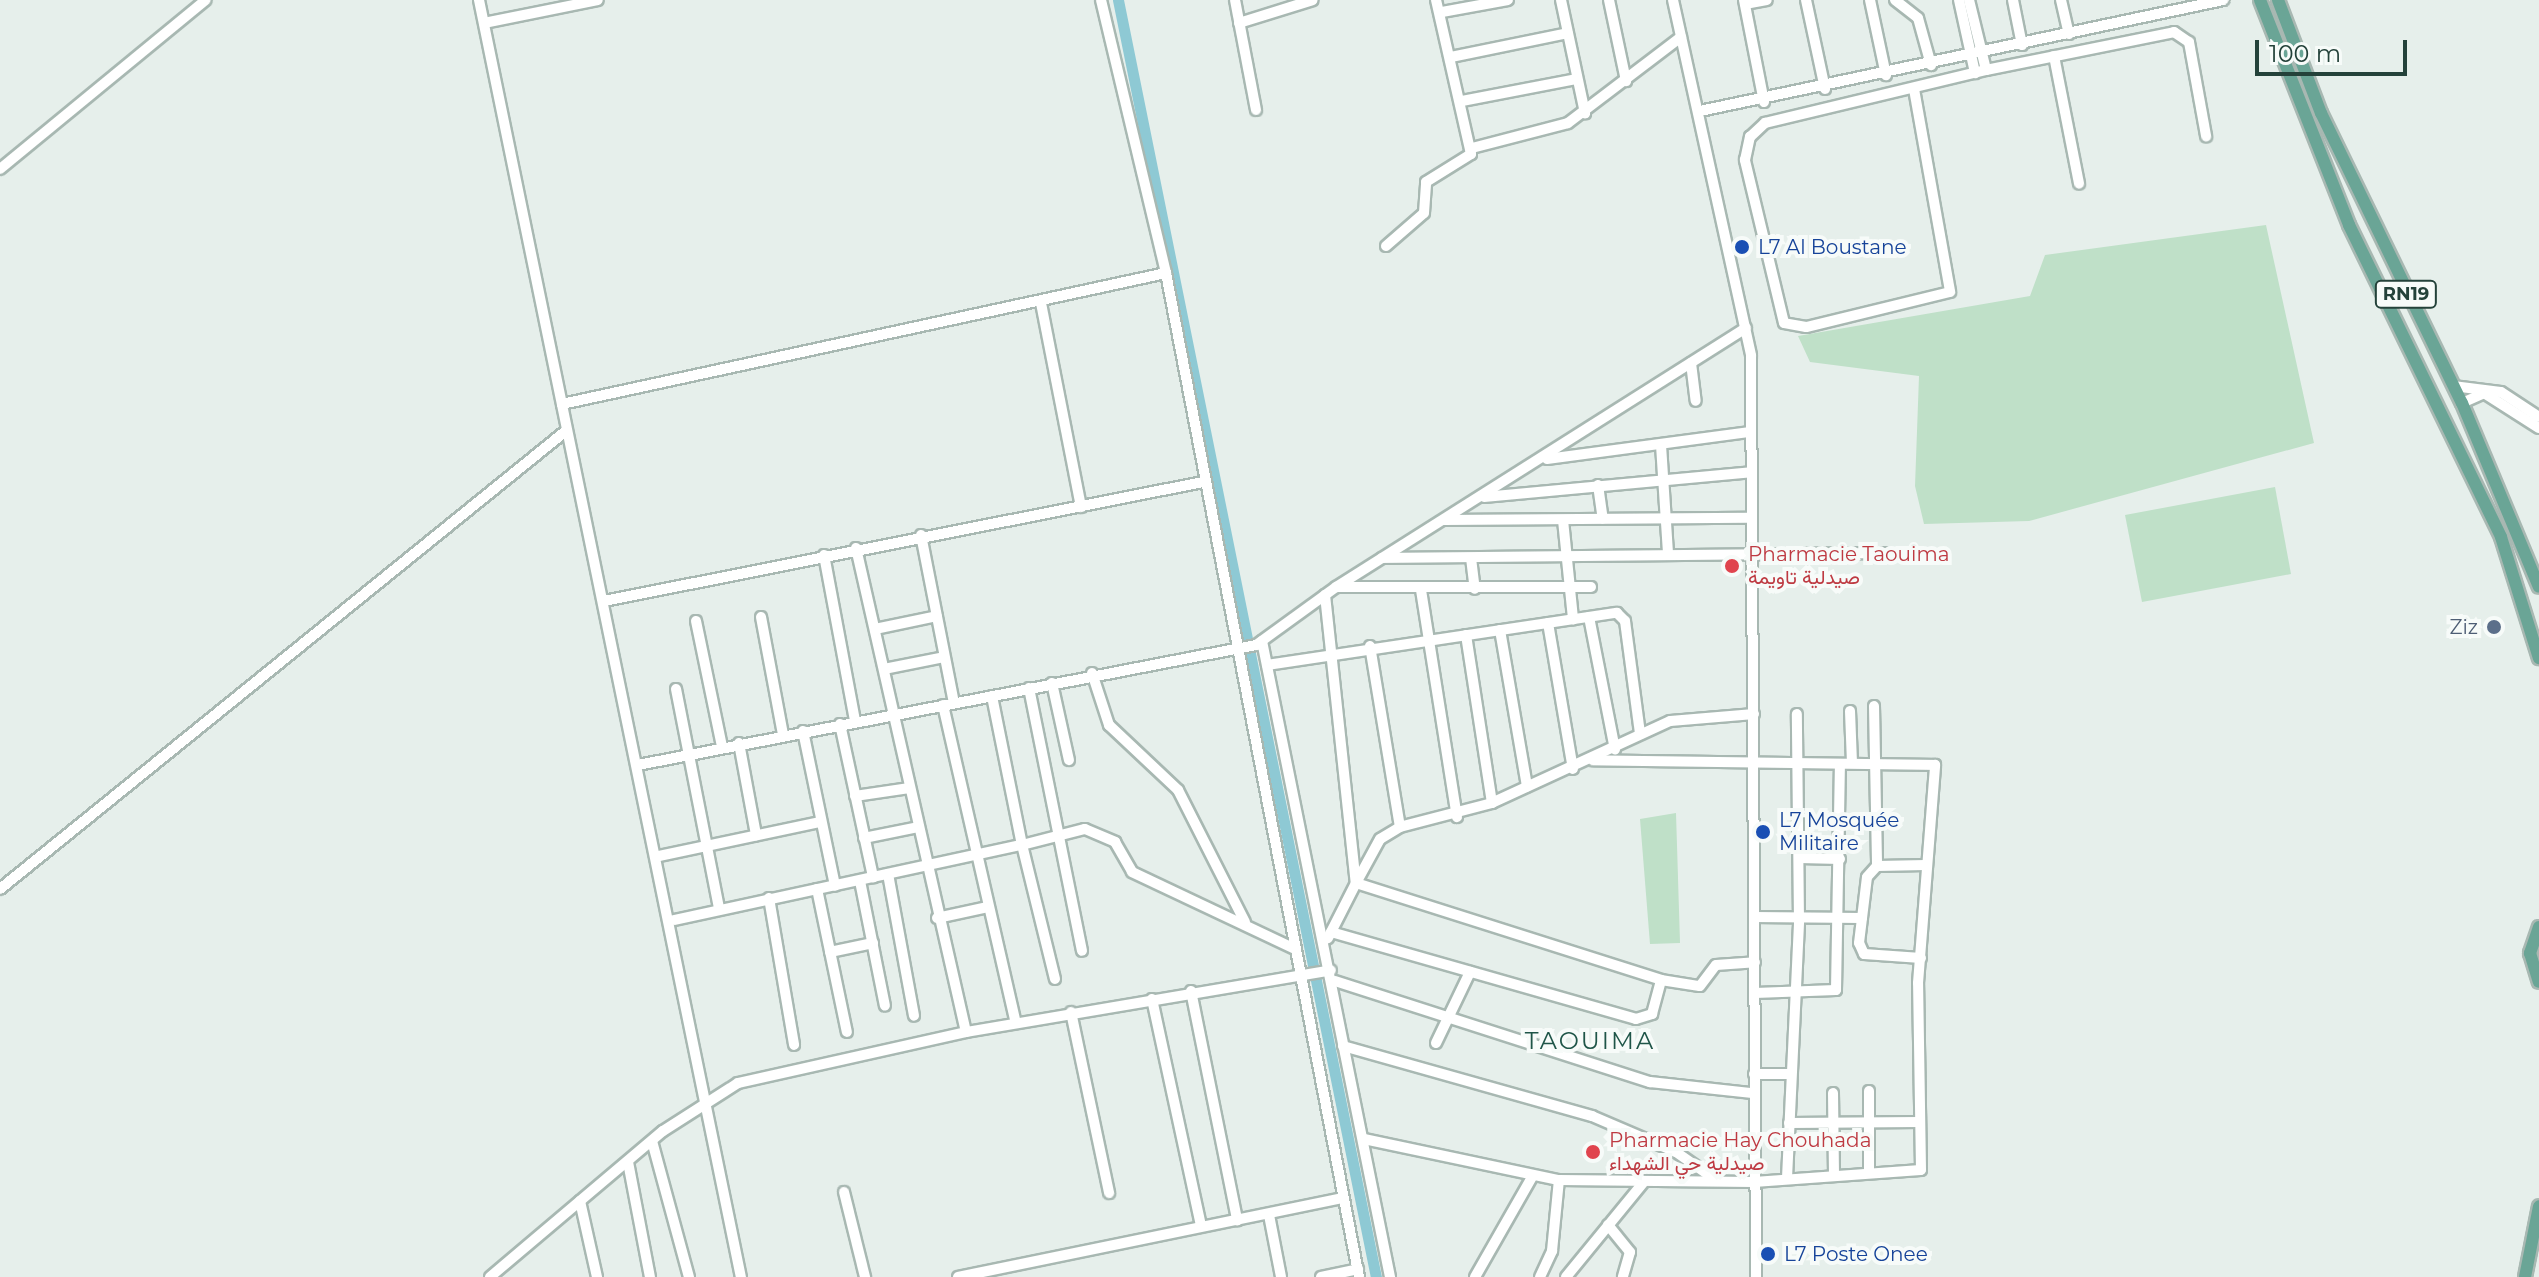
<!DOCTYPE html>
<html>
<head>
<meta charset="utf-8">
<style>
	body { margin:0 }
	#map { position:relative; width:2539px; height:1277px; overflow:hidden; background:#e6efeb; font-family:Montserrat,Vazirmatn,sans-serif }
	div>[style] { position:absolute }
	.green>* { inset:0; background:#bfe0c8 }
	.canal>* { height:11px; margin:-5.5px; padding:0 5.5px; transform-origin:5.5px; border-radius:5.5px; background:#8ec9d4 }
	.roads { filter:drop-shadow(2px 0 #a8b8b2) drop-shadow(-2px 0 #a8b8b2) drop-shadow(0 2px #a8b8b2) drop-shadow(0 -2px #a8b8b2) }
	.minor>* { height:10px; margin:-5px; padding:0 5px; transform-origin:5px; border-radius:5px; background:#fff }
	.major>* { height:12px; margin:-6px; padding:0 6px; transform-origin:6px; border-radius:6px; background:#6aa596 }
	.dots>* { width:22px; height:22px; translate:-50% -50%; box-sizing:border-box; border:4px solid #f7fbf9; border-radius:50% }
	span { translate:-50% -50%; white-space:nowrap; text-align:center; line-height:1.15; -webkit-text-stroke:8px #f7fbf9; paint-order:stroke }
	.shield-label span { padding:2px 6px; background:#f7fbf9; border:2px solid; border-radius:6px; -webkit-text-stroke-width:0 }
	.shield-label { font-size:18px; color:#24423a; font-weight:700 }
	.transit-label { font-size:20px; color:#164399 }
	.left { translate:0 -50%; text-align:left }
	.health-label { font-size:20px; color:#be3a42 }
	.service-label { font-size:20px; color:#4e5e75 }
	.right { translate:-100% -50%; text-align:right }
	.quarter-label { font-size:24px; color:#1f5548; letter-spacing:2px }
	.scale { position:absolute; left:2255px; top:40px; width:152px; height:36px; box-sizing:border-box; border:4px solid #24423a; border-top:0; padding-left:10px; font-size:24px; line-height:28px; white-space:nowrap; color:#24423a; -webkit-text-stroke:6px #f7fbf9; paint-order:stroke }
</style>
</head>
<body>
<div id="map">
	<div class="green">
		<div style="clip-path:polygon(2266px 225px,2314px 443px,2029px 521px,1924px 524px,1915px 486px,1919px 376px,1810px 362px,1798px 336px,2030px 296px,2045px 255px)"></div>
		<div style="clip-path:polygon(2275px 487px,2291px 574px,2142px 602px,2125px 515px)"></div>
		<div style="clip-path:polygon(1676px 813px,1680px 943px,1650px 944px,1640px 819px)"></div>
	</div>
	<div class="canal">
		<div style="left:1118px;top:0;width:1303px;rotate:78.58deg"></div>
	</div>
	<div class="roads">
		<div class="minor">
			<div style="left:479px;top:0;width:1304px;rotate:78.41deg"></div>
			<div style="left:1101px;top:0;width:281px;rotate:76.6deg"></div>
			<div style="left:1166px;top:273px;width:1022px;rotate:79.12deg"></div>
			<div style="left:1235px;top:0;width:112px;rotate:79.2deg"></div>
			<div style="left:1561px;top:0;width:116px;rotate:78deg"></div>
			<div style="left:1609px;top:0;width:83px;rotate:78.1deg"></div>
			<div style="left:1673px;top:0;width:364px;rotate:77.6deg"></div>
			<div style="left:1751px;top:356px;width:921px;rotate:89.69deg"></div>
			<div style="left:1744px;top:0;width:104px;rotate:78.9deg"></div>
			<div style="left:1806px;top:0;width:91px;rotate:77.9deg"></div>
			<div style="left:1870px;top:0;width:77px;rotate:78deg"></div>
			<div style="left:1895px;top:0;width:29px;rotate:38deg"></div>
			<div style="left:1918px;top:18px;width:49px;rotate:74.5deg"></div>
			<div style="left:1959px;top:0;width:75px;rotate:77.6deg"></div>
			<div style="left:1969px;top:0;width:72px;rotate:76.3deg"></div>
			<div style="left:2013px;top:0;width:46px;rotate:78.7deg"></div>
			<div style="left:2061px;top:0;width:35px;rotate:77deg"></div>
			<div style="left:1745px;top:4px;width:22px;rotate:-10deg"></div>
			<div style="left:1442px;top:12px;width:67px;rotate:-10.3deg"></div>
			<div style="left:484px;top:23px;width:116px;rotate:-11.4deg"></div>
			<div style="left:1239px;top:23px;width:77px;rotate:-17.3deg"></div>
			<div style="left:2054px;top:56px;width:130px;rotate:78.9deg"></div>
			<div style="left:1451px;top:57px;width:119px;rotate:-11.6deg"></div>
			<div style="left:1914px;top:89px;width:206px;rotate:79.9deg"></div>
			<div style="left:1950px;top:292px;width:148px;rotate:166.3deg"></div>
			<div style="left:1806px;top:327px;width:22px;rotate:-170deg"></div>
			<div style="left:1784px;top:323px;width:168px;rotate:-103.5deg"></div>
			<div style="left:1745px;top:160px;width:24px;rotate:-78deg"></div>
			<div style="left:1750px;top:137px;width:21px;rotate:-43deg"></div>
			<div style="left:1765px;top:123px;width:227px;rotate:-13.5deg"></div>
			<div style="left:1986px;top:70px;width:192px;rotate:-11.4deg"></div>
			<div style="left:2174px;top:32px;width:18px;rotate:34deg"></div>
			<div style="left:2189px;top:42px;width:96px;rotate:79.7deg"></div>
			<div style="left:1462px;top:101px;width:116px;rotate:-10.9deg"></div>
			<div style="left:1700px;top:111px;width:535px;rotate:-11.98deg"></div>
			<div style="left:1472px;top:148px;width:99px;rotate:-14.6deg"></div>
			<div style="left:1568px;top:123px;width:142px;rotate:-37.3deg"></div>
			<div style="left:0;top:169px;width:266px;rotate:-39.4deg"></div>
			<div style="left:1386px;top:246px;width:50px;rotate:-41deg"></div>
			<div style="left:1424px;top:213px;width:31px;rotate:-86deg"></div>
			<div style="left:1426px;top:182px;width:53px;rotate:-31.9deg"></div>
			<div style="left:1471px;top:154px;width:158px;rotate:-102.8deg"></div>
			<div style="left:1041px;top:303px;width:208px;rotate:78.9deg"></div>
			<div style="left:1691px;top:363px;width:38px;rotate:83deg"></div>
			<div style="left:2453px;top:386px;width:48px;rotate:7.1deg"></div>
			<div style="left:2501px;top:392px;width:45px;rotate:33.3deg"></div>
			<div style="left:2462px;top:403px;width:24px;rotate:-24deg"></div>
			<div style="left:2484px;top:393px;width:65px;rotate:32.5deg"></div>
			<div style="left:562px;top:404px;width:618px;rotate:-12.24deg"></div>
			<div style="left:1661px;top:445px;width:109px;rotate:86.3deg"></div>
			<div style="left:1547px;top:459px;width:205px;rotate:-7.6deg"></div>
			<div style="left:1598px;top:485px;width:34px;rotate:82deg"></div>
			<div style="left:1484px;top:497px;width:268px;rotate:-5.3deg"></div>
			<div style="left:1444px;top:520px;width:305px;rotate:-0.4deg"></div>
			<div style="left:1563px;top:520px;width:100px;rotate:84.2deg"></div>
			<div style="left:921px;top:535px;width:171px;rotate:78.9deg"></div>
			<div style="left:856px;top:548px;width:496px;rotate:77.2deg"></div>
			<div style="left:824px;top:555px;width:168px;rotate:79.4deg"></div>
			<div style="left:1382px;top:558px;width:502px;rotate:-0.57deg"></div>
			<div style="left:1471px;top:558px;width:31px;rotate:83deg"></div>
			<div style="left:1337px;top:587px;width:254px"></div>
			<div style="left:1421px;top:590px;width:230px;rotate:81deg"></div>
			<div style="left:1325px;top:595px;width:290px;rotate:83.9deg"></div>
			<div style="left:1356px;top:883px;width:62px;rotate:117deg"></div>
			<div style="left:604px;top:601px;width:611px;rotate:-11.24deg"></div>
			<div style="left:761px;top:617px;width:120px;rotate:79.4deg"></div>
			<div style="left:1589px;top:617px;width:135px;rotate:78.9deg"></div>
			<div style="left:696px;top:621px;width:129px;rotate:78.3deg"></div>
			<div style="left:1548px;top:623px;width:148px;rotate:80.3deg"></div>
			<div style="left:875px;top:629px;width:63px;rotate:-11.8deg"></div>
			<div style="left:1500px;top:630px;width:159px;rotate:80.2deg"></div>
			<div style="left:1466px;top:635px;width:170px;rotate:81.2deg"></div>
			<div style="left:1262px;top:641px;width:649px;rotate:78.62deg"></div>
			<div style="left:1370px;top:646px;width:183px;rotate:80.6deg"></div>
			<div style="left:1267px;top:665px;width:354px;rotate:-8.5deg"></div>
			<div style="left:1617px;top:613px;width:11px;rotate:45deg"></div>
			<div style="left:1625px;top:621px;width:114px;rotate:82.4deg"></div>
			<div style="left:884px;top:669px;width:61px;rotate:-11.3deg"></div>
			<div style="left:1092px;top:673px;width:55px;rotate:71.9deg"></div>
			<div style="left:1109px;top:725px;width:95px;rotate:43.3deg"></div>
			<div style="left:1178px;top:790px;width:148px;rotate:63.1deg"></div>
			<div style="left:1052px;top:683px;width:79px;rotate:77.6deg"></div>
			<div style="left:1029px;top:688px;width:268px;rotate:78.6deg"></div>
			<div style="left:676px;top:689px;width:224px;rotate:78.9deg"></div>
			<div style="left:943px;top:705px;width:326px;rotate:77.1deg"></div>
			<div style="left:1874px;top:706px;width:160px;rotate:88.9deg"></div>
			<div style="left:1850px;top:711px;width:52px;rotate:87.8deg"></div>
			<div style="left:1754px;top:714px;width:84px;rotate:175.2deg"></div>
			<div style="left:1670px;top:721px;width:196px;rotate:155.3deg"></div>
			<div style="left:1492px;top:803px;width:95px;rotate:165.4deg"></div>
			<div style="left:1400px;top:827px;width:23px;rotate:149deg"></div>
			<div style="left:1380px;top:839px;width:50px;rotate:118.6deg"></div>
			<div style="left:1356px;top:883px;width:320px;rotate:17.6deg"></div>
			<div style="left:1661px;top:980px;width:39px;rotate:9deg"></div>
			<div style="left:1700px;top:986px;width:26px;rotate:-53deg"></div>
			<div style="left:1716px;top:965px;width:39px;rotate:-4deg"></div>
			<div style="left:840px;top:724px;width:157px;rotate:77.8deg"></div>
			<div style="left:803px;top:731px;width:158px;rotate:78.3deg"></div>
			<div style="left:739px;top:743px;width:94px;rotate:79.5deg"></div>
			<div style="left:638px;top:765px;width:630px;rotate:-10.99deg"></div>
			<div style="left:1256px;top:645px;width:99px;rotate:-35.9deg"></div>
			<div style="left:1336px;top:587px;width:485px;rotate:-32.3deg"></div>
			<div style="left:855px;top:796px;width:55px;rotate:-8.4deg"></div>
			<div style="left:864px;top:838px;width:55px;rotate:-11.5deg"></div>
			<div style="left:659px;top:856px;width:165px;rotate:-11.9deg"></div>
			<div style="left:1800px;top:858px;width:40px;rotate:1.4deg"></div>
			<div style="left:888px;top:874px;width:144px;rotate:79.6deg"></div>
			<div style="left:860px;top:881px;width:127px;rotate:78.7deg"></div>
			<div style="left:0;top:889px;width:729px;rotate:-38.99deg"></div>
			<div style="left:817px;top:889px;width:146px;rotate:78.2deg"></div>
			<div style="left:769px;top:898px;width:149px;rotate:80.3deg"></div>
			<div style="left:1754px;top:917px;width:108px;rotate:0.5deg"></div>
			<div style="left:937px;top:918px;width:52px;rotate:-12.2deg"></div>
			<div style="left:674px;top:920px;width:356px;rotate:-12.2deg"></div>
			<div style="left:1022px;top:845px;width:152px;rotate:-101.4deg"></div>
			<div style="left:1331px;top:932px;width:317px;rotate:15.9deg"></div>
			<div style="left:1636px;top:1019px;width:17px;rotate:-17deg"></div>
			<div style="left:1652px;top:1014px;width:35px;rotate:-75deg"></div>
			<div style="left:830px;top:952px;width:44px;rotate:-11.8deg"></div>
			<div style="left:1921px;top:958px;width:57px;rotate:-176deg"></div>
			<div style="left:1864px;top:954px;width:12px;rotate:-114deg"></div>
			<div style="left:1859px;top:943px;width:66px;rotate:-83.1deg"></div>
			<div style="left:1867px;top:877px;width:15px;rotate:-48deg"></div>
			<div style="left:1877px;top:866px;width:49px;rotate:-1.2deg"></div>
			<div style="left:1055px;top:979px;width:138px;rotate:-103.8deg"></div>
			<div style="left:1022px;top:845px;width:65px;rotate:-14.3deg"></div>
			<div style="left:1085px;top:829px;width:33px;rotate:23deg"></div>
			<div style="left:1115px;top:842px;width:34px;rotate:60deg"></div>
			<div style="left:1132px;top:872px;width:180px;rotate:25.3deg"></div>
			<div style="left:1335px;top:981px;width:331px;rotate:17.8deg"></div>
			<div style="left:1650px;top:1082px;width:103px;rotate:6.2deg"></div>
			<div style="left:1191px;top:991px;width:234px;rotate:78.6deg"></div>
			<div style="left:1755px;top:993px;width:81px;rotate:-2.1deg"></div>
			<div style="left:1836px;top:990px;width:226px;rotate:-89deg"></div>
			<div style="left:1152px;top:999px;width:232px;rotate:77.8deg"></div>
			<div style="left:1071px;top:1012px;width:185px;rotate:78.1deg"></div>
			<div style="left:1436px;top:1043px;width:79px;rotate:-64.4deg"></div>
			<div style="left:1343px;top:1046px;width:259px;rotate:15.7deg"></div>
			<div style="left:1592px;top:1116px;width:91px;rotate:23.2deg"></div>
			<div style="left:1676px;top:1152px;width:49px;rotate:35deg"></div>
			<div style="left:1754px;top:1074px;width:34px"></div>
			<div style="left:1833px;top:1093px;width:82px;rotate:89.3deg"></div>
			<div style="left:1789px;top:1123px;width:131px;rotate:-0.4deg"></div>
			<div style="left:1364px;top:1139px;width:199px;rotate:11.9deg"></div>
			<div style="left:1559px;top:1180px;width:195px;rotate:0.6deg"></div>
			<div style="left:1754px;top:1182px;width:167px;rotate:-4.1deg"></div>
			<div style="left:1921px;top:1170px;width:187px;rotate:-90.9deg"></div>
			<div style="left:1918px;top:983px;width:219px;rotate:-85.5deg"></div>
			<div style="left:1935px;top:765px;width:342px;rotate:-179.2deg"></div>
			<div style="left:652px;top:1141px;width:141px;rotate:74.8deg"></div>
			<div style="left:628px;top:1162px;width:117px;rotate:79.2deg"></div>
			<div style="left:1869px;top:1173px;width:82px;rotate:-90deg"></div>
			<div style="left:1787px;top:1178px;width:257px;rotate:-87.3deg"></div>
			<div style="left:1799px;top:921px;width:207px;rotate:-90.6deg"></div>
			<div style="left:844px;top:1192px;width:88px;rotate:76.1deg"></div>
			<div style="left:580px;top:1201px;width:78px;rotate:77.4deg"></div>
			<div style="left:1269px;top:1215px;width:63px;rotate:79deg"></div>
			<div style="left:1608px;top:1225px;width:35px;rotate:51deg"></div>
			<div style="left:1630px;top:1252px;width:26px;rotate:106deg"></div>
			<div style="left:490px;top:1277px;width:226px;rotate:-40.2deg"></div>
			<div style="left:663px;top:1131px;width:89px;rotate:-32.6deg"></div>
			<div style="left:738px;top:1083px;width:234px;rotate:-12.6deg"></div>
			<div style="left:966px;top:1032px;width:370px;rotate:-9.6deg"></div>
			<div style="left:958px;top:1277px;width:392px;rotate:-11.6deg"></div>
			<div style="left:1321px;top:1277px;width:38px;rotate:-12deg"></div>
			<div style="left:1475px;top:1277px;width:115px;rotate:-60.3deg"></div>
			<div style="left:1540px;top:1277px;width:29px;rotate:-65deg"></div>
			<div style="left:1552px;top:1251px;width:71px;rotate:-84.4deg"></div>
			<div style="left:1566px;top:1277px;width:122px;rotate:-50.7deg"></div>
		</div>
		<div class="major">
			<div style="left:2260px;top:0;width:242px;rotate:68.4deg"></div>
			<div style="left:2349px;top:225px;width:347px;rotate:64deg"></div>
			<div style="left:2501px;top:537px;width:127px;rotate:72.6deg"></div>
			<div style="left:2278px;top:0;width:121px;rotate:69.2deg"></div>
			<div style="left:2321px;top:113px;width:322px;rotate:64.1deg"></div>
			<div style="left:2462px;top:403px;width:199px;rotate:67.3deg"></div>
			<div style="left:2539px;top:927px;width:28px;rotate:109deg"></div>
			<div style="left:2530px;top:953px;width:30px;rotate:73deg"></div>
			<div style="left:2525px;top:1277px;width:72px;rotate:-78.8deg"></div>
		</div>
	</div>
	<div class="dots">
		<div style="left:1742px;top:247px;background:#1a4fb4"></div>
		<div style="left:1732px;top:566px;background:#e0444e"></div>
		<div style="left:2494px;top:627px;background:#5c6f8a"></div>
		<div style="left:1763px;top:832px;background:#1a4fb4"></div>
		<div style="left:1593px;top:1152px;background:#e0444e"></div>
		<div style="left:1768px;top:1254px;background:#1a4fb4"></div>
	</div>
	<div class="shield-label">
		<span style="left:2406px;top:294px">RN19</span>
	</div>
	<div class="transit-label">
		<span class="left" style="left:1758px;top:247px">L7 Al Boustane</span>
		<span class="left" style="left:1779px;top:832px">L7 Mosquée<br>Militaire</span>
		<span class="left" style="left:1784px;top:1254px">L7 Poste Onee</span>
	</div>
	<div class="health-label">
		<span class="left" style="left:1748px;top:566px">Pharmacie Taouima<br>صيدلية تاويمة</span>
		<span class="left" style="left:1609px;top:1152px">Pharmacie Hay Chouhada<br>صيدلية حي الشهداء</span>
	</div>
	<div class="service-label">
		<span class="right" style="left:2478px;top:627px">Ziz</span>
	</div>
	<div class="quarter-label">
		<span style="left:1590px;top:1041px">TAOUIMA</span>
	</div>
	<div class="scale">100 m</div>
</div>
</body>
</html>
